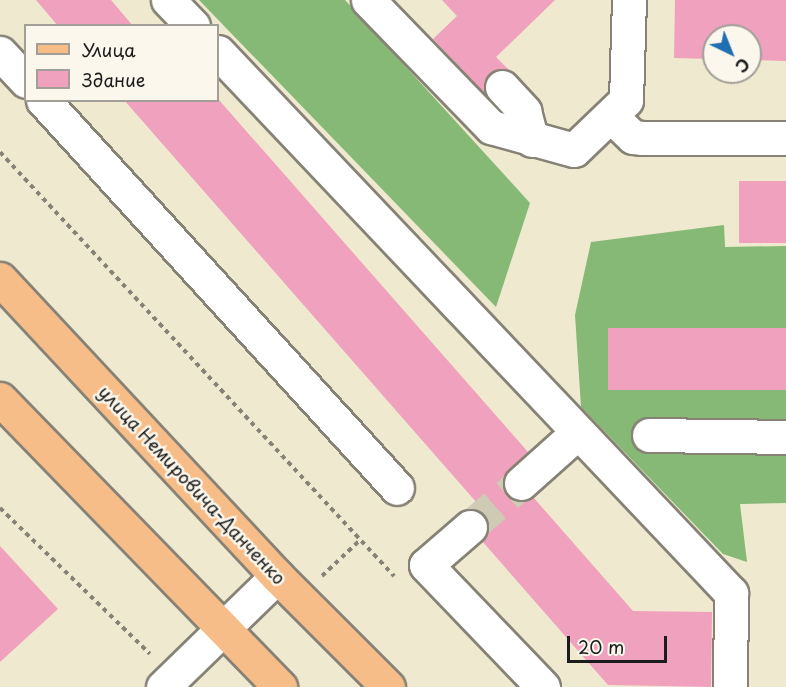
<!DOCTYPE html>
<html>
<head>
<meta charset="utf-8">
<style>
	body { margin:0 }
	#map { position:relative; width:786px; height:687px; overflow:hidden; background:#efe9cf; font-family:"Playpen Sans",sans-serif }
	div>[style] { position:absolute }
	.forest>* { inset:0; background:#85b975 }
	.building>* { inset:0; background:#efa1be }
	.minor-tunnel>* { height:33px; margin-top:-16.5px; transform-origin:0; background:repeating-linear-gradient(90deg,#cfcab4 0 33px,transparent 0 49px) }
	.path>* { height:4px; margin-top:-2px; transform-origin:0; background:repeating-linear-gradient(90deg,#868276 0 4.5px,transparent 0 9px) }
	.roads { filter:drop-shadow(2px 0 #868276) drop-shadow(-2px 0 #868276) drop-shadow(0 2px #868276) drop-shadow(0 -2px #868276) }
	.minor>* { height:33px; margin:-16.5px; padding:0 16.5px; transform-origin:16.5px; border-radius:16.5px; background:#fff }
	.major>* { height:33px; margin:-16.5px; padding:0 16.5px; transform-origin:16.5px; border-radius:16.5px; background:#f7bd88 }
	span { translate:-50% -50%; white-space:nowrap; text-align:center; line-height:1.15; -webkit-text-stroke:5px #fbf7ec; paint-order:stroke }
	.street-label { font-size:18px; color:#1c1c1c }
	.legend { position:absolute; left:24px; top:24px; width:195px; height:78px; box-sizing:border-box; background:#fbf7ec; border:2px solid #a29f99; margin:0; padding:8px 10px; list-style:none; font-size:18px; color:#1c1c1c }
	.legend li { display:flex; align-items:center; gap:12px; height:30px }
	.legend b { width:30px; border:2px solid #a29f99 }
	.north { position:absolute; left:702px; top:24px; width:60px; height:60px; box-sizing:border-box; background:#fbf7ec; border:2px solid #a29f99; border-radius:50%; rotate:137deg; font-size:16px; font-weight:700; line-height:24px; text-align:center; color:#1c1c1c }
	.north::after { content:''; display:block; margin:auto; width:21px; height:27px; background:#1f6fb2; clip-path:polygon(50% 0,100% 100%,50% 72%,0 100%) }
	.scale { position:absolute; left:567px; top:636px; width:100px; height:27px; box-sizing:border-box; border:3px solid #1c1c1c; border-top:0; padding-left:8px; font-size:18px; line-height:21px; white-space:nowrap; color:#1c1c1c; -webkit-text-stroke:4px #fbf7ec; paint-order:stroke }
</style>
</head>
<body>
<div id="map">
	<div class="forest">
		<div style="clip-path:polygon(199px 0,345px 0,530px 203px,496px 307px)"></div>
		<div style="clip-path:polygon(724px 225px,725px 247px,786px 246px,786px 503px,740px 504px,747px 562px,723px 554px,581px 407px,575px 315px,591px 242px)"></div>
	</div>
	<div class="building">
		<div style="clip-path:polygon(36px 0,111px 0,133px 26px,58px 26px)"></div>
		<div style="clip-path:polygon(442px 0,555px 0,496px 57px,509px 70px,499px 69px,489px 74px,484px 82px,485px 94px,433px 39px,457px 16px)"></div>
		<div style="clip-path:polygon(675px 0,786px 0,786px 61px,750px 60px,750px 36px,714px 36px,714px 59px,674px 58px)"></div>
		<div style="clip-path:polygon(124px 100px,219px 100px,528px 452px,503px 477px,507px 496px,524px 501px,533px 497px,633px 611px,712px 612px,711px 687px,608px 685px,482px 541px,488px 524px,484px 514px,470px 509px,477px 503px)"></div>
		<div style="clip-path:polygon(739px 181px,786px 181px,786px 243px,739px 243px)"></div>
		<div style="clip-path:polygon(608px 328px,786px 328px,786px 390px,608px 390px)"></div>
		<div style="clip-path:polygon(0 546px,58px 609px,0 662px)"></div>
	</div>
	<div class="minor-tunnel">
		<div style="left:470px;top:527px;width:67px;rotate:-40.8deg"></div>
	</div>
	<div class="path">
		<div style="left:0;top:152px;width:579px;rotate:47.1deg"></div>
		<div style="left:0;top:508px;width:209px;rotate:44.2deg"></div>
		<div style="left:322px;top:576px;width:51px;rotate:-43.4deg"></div>
	</div>
	<div class="roads">
		<div class="minor">
			<div style="left:168px;top:0;width:36px;rotate:46deg"></div>
			<div style="left:368px;top:0;width:177px;rotate:45.9deg"></div>
			<div style="left:491px;top:127px;width:86px;rotate:15.5deg"></div>
			<div style="left:574px;top:150px;width:72px;rotate:-43.9deg"></div>
			<div style="left:626px;top:100px;width:100px;rotate:-88.3deg"></div>
			<div style="left:218px;top:52px;width:746px;rotate:46.52deg"></div>
			<div style="left:731px;top:593px;width:94px;rotate:90.6deg"></div>
			<div style="left:0;top:53px;width:38px;rotate:47deg"></div>
			<div style="left:502px;top:87px;width:33px;rotate:47deg"></div>
			<div style="left:524px;top:111px;width:30px;rotate:75deg"></div>
			<div style="left:43px;top:100px;width:525px;rotate:47.62deg"></div>
			<div style="left:611px;top:116px;width:30px;rotate:44deg"></div>
			<div style="left:633px;top:137px;width:9px;rotate:6deg"></div>
			<div style="left:642px;top:138px;width:144px"></div>
			<div style="left:649px;top:435px;width:137px;rotate:0.8deg"></div>
			<div style="left:521px;top:483px;width:76px;rotate:-41.8deg"></div>
			<div style="left:470px;top:527px;width:58px;rotate:139.2deg"></div>
			<div style="left:426px;top:565px;width:169px;rotate:46.2deg"></div>
			<div style="left:163px;top:687px;width:159px;rotate:-44.2deg"></div>
		</div>
		<div class="major">
			<div style="left:0;top:279px;width:406px;rotate:47deg"></div>
			<div style="left:277px;top:576px;width:157px;rotate:45deg"></div>
			<div style="left:0;top:399px;width:402px;rotate:45.8deg"></div>
		</div>
	</div>
	<div class="street-label">
		<span style="left:192px;top:485px;rotate:47deg">улица Немировича-Данченко</span>
	</div>
	<ul class="legend">
	<li><b style="height:8px;background:#f7bd88"></b>Улица</li>
	<li><b style="height:16px;background:#efa1be"></b>Здание</li>
	</ul>
	<div class="north">С</div>
	<div class="scale">20 m</div>
</div>
</body>
</html>
